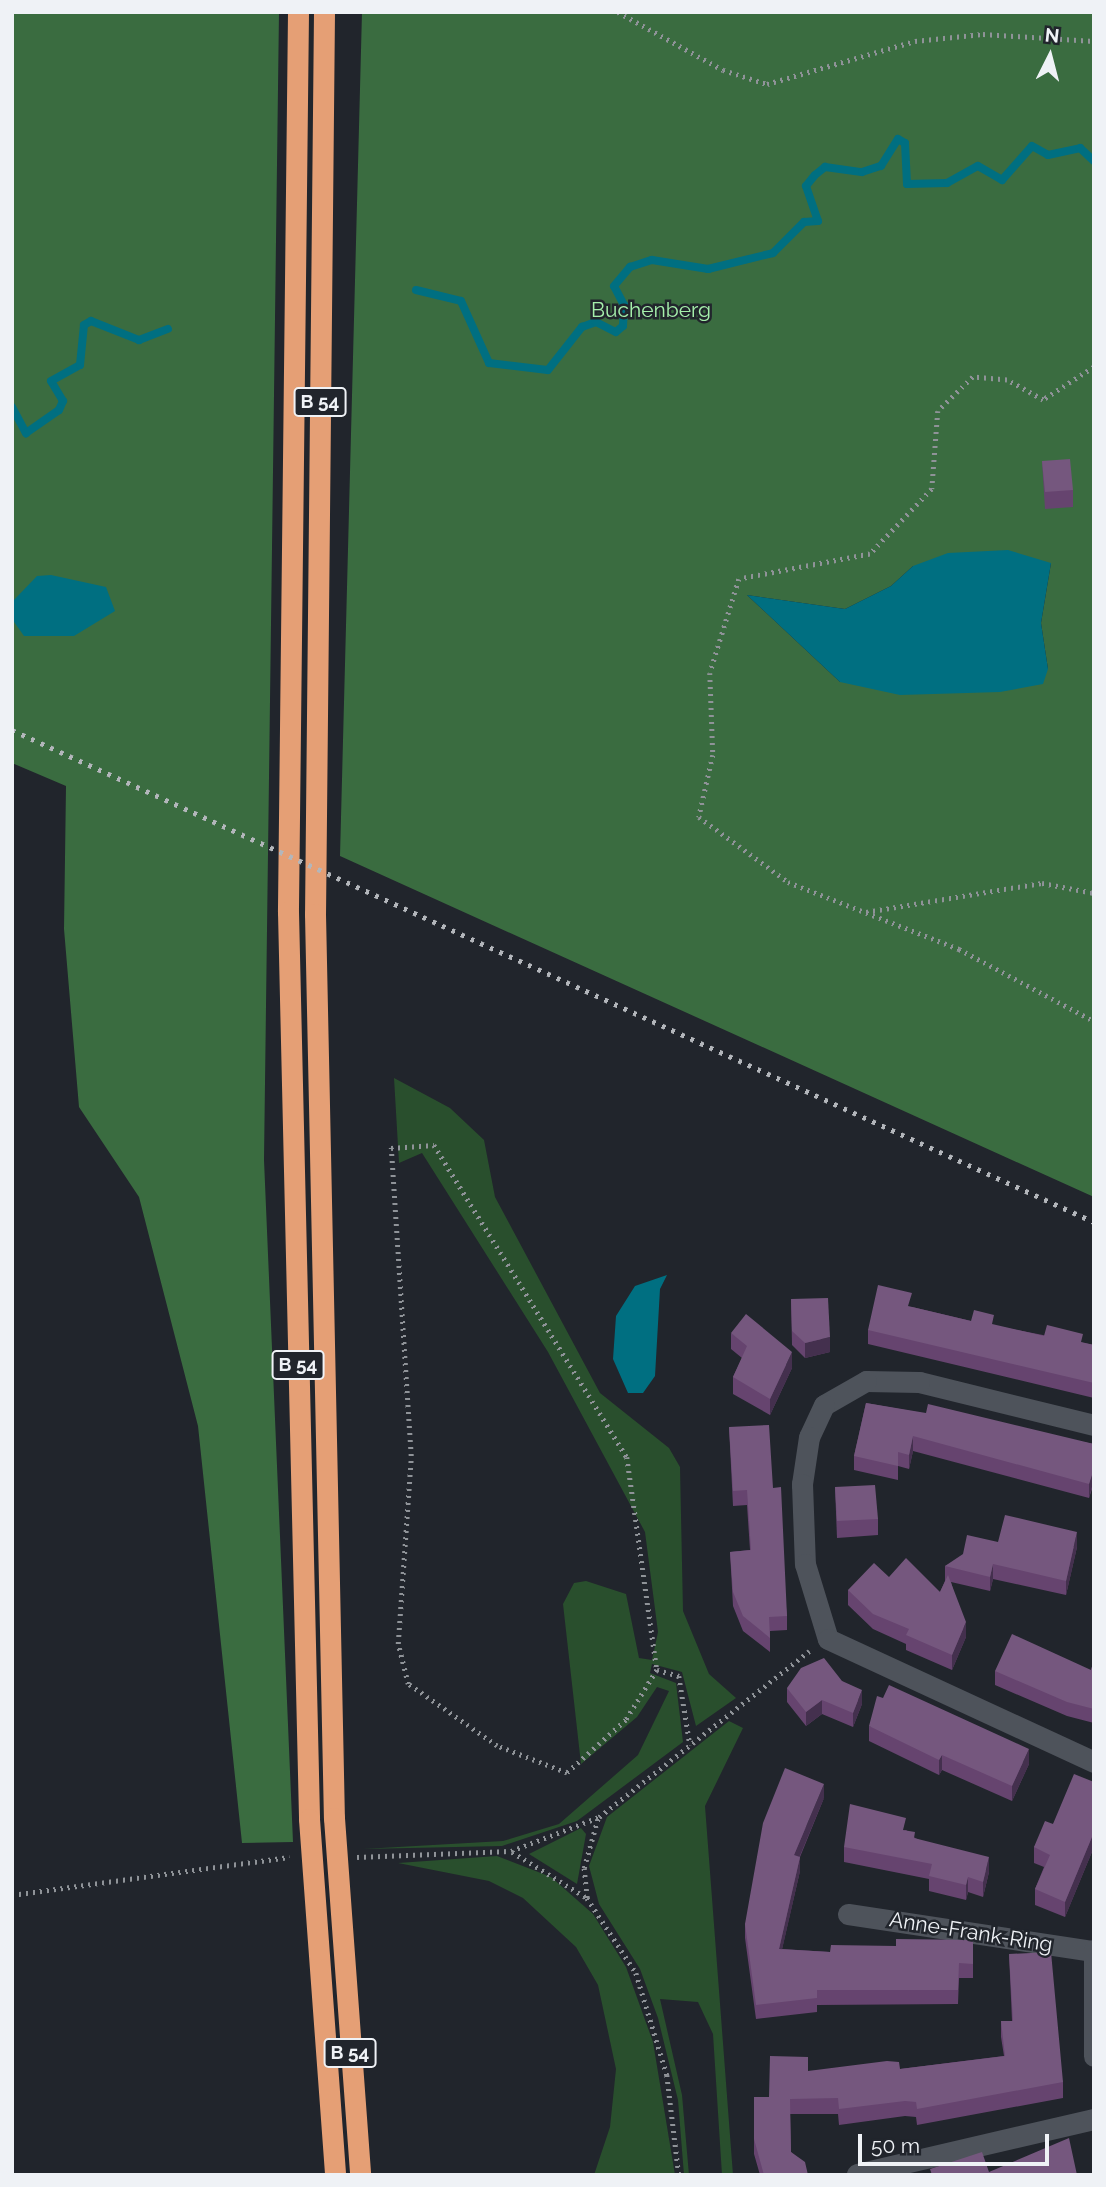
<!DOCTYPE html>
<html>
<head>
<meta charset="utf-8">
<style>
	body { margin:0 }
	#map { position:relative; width:1106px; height:2187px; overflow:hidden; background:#21252c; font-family:Raleway,sans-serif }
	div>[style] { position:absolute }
	.green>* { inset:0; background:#294f2d }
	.forest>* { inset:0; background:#3a6c40 }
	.water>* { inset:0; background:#006f81 }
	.stream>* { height:8px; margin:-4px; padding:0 4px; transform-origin:4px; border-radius:4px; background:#006f81 }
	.path>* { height:4.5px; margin-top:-2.25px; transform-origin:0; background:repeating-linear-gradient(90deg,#8f9398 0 2px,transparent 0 7px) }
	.minor>* { height:21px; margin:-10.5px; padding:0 10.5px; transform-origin:10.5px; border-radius:10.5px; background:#4e535b }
	.highway>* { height:21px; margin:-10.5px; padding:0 10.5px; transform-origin:10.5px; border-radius:10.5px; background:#e59f75 }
	.rail>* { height:5px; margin-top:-2.5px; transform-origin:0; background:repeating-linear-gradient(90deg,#b3b6bb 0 3.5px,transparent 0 10.5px) }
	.wall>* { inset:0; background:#66446f }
	.shaded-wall>* { inset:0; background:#44304e }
	.building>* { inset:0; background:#75577e }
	span { translate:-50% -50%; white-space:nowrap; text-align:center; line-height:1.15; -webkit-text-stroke:5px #21252c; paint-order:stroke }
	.shield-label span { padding:2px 5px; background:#21252c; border:2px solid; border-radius:5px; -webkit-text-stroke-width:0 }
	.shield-label { font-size:19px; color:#eff2f6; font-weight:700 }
	.park-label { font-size:21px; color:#a5efab }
	.street-label { font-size:21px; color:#eff2f6 }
	.frame { position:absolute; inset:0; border:14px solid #eff2f6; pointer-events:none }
	.north { position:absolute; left:1015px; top:21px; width:70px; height:70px; -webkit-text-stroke:5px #21252c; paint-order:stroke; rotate:6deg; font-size:19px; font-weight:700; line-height:28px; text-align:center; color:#eff2f6 }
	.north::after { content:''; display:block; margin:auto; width:24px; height:32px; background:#eff2f6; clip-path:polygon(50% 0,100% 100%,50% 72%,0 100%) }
	.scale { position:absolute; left:858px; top:2134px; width:191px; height:32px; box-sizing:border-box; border:4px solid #eff2f6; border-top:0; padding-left:9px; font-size:21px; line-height:24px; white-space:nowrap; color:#eff2f6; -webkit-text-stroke:5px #21252c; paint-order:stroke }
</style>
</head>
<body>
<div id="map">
	<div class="green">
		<div style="clip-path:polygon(394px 1078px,450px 1108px,484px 1140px,495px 1197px,600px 1393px,669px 1448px,680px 1467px,683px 1611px,709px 1674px,736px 1698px,696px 1726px,682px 1672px,652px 1664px,650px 1673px,676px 1683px,683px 1742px,577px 1821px,502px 1846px,363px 1849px,503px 1841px,559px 1824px,638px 1755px,669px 1691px,657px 1687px,637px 1717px,581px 1764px,563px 1604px,574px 1583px,586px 1581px,626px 1594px,639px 1658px,652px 1660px,658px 1632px,645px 1532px,548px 1352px,422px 1153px,399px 1163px)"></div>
		<div style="clip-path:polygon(729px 1721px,743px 1728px,705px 1806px,733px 2175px,722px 2175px,713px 2034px,698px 2002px,660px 1999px,682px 2095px,689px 2175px,684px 2175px,678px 2100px,658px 2018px,640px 1969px,599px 1904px,589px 1866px,607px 1817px)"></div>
		<div style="clip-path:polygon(581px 1828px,586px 1834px,577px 1884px,529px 1854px)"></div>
		<div style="clip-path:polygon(497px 1856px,551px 1877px,593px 1914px,626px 1967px,653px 2042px,675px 2175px,594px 2175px,610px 2127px,616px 2069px,598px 1985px,576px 1947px,523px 1898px,489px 1881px,398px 1863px)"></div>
	</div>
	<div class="forest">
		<div style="clip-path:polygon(12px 12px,279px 12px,264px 1160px,293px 1842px,242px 1843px,198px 1426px,139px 1197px,79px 1107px,64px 929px,66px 786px,12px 763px)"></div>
		<div style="clip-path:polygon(evenodd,362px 12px,1094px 12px,1094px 1197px,340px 856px,362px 12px,1051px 563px,1041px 623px,1048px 669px,840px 682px,747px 595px,845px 609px,891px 586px,913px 566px,1051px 563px)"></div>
	</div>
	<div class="water">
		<div style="clip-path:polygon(1008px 550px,1051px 563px,1041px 623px,1048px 669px,1043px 684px,1000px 692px,900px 695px,840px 682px,747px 595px,845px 609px,891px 586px,913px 566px,948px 553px)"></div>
		<div style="clip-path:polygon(51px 575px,106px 587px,115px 611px,74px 636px,24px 636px,12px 619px,12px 602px,37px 576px)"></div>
		<div style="clip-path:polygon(667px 1275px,660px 1289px,655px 1376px,643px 1393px,628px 1393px,613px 1359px,616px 1316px,635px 1286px)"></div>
	</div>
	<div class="stream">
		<div style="left:416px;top:290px;width:46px;rotate:13.7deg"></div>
		<div style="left:461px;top:301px;width:68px;rotate:65.7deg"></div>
		<div style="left:489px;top:363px;width:59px;rotate:6.8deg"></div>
		<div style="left:548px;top:370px;width:55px;rotate:-51.7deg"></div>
		<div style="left:582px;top:327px;width:15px;rotate:-20deg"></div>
		<div style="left:596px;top:322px;width:22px;rotate:27deg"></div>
		<div style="left:616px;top:332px;width:9px;rotate:-41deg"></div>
		<div style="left:623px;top:326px;width:21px;rotate:-87deg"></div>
		<div style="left:624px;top:305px;width:21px;rotate:-118deg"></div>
		<div style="left:614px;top:286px;width:25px;rotate:-50deg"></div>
		<div style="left:630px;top:267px;width:23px;rotate:-18deg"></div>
		<div style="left:652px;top:260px;width:57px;rotate:9.1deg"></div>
		<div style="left:708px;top:269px;width:67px;rotate:-13.8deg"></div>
		<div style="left:773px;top:253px;width:44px;rotate:-45deg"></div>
		<div style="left:804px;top:222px;width:14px;rotate:-4deg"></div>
		<div style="left:818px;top:221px;width:37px;rotate:-109deg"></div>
		<div style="left:806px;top:186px;width:14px;rotate:-51deg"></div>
		<div style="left:815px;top:175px;width:13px;rotate:-39deg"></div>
		<div style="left:825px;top:167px;width:37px;rotate:8deg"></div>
		<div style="left:862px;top:172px;width:20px;rotate:-18deg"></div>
		<div style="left:881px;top:166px;width:32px;rotate:-58deg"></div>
		<div style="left:898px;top:139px;width:8px;rotate:30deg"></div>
		<div style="left:905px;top:143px;width:41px;rotate:87.2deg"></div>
		<div style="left:907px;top:184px;width:40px;rotate:-1.4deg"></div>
		<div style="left:947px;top:183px;width:35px;rotate:-29deg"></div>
		<div style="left:978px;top:166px;width:28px;rotate:30deg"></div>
		<div style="left:1002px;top:180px;width:45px;rotate:-48.6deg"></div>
		<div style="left:1032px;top:146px;width:18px;rotate:29deg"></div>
		<div style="left:1048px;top:155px;width:33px;rotate:-12deg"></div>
		<div style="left:1080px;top:148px;width:19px;rotate:43deg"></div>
		<div style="left:12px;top:407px;width:30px;rotate:62deg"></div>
		<div style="left:26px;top:433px;width:40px;rotate:-34.9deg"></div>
		<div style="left:59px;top:410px;width:10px;rotate:-66deg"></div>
		<div style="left:63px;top:401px;width:23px;rotate:-121deg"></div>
		<div style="left:51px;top:381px;width:33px;rotate:-29deg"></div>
		<div style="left:80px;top:365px;width:40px;rotate:-84.3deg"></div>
		<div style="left:84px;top:325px;width:8px;rotate:-30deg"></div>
		<div style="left:91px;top:321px;width:52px;rotate:21.6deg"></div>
		<div style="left:139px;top:340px;width:31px;rotate:-21deg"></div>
	</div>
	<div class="path">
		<div style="left:618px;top:12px;width:120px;rotate:28.9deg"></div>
		<div style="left:723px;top:70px;width:46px;rotate:17.7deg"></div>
		<div style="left:767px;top:84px;width:154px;rotate:-16.2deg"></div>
		<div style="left:915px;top:41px;width:68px;rotate:-5.9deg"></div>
		<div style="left:983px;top:34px;width:111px;rotate:3.6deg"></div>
		<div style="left:1094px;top:367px;width:61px;rotate:147.1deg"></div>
		<div style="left:1043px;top:400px;width:41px;rotate:-150.9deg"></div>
		<div style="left:1007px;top:380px;width:34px;rotate:-175deg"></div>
		<div style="left:973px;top:377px;width:49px;rotate:135.8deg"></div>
		<div style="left:938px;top:411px;width:78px;rotate:94.4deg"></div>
		<div style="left:932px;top:489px;width:90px;rotate:133.6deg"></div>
		<div style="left:870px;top:554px;width:133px;rotate:169.2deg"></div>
		<div style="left:739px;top:579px;width:98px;rotate:107.1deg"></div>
		<div style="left:710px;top:673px;width:82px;rotate:87.9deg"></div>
		<div style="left:713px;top:755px;width:64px;rotate:102.7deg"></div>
		<div style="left:699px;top:817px;width:110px;rotate:36.1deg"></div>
		<div style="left:788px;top:882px;width:184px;rotate:21.4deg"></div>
		<div style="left:959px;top:949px;width:153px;rotate:28.1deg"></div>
		<div style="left:866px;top:912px;width:178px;rotate:-9.4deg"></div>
		<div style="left:1042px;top:883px;width:53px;rotate:10.9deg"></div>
		<div style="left:434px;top:1145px;width:367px;rotate:58.3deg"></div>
		<div style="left:627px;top:1457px;width:215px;rotate:82deg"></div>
		<div style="left:657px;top:1670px;width:59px;rotate:121.8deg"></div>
		<div style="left:626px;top:1720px;width:79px;rotate:138.1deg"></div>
		<div style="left:567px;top:1773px;width:75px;rotate:-158.9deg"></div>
		<div style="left:497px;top:1746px;width:108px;rotate:-145.1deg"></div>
		<div style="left:408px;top:1684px;width:41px;rotate:-104deg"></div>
		<div style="left:398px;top:1644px;width:188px;rotate:-86deg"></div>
		<div style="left:411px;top:1456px;width:309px;rotate:-93.7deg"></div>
		<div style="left:391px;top:1148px;width:43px;rotate:-4deg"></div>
		<div style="left:657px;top:1670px;width:23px;rotate:15deg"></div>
		<div style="left:679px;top:1676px;width:70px;rotate:80.9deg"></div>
		<div style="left:512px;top:1852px;width:88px;rotate:31.5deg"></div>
		<div style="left:587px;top:1898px;width:90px;rotate:56.8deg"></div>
		<div style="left:636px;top:1973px;width:107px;rotate:73.1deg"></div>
		<div style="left:667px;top:2075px;width:101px;rotate:83.2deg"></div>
		<div style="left:357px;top:1857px;width:154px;rotate:-2.2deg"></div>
		<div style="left:511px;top:1851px;width:94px;rotate:-21.1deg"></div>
		<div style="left:599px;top:1817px;width:268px;rotate:-38.3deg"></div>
		<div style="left:12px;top:1895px;width:280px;rotate:-7.8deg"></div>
		<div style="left:587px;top:1898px;width:30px;rotate:-96deg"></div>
		<div style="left:584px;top:1868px;width:52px;rotate:-74.4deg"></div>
	</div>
	<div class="minor">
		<div style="left:1094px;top:1425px;width:180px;rotate:-166.2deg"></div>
		<div style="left:919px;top:1382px;width:53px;rotate:-178.9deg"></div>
		<div style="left:866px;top:1381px;width:48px;rotate:150.3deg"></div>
		<div style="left:824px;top:1405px;width:35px;rotate:115deg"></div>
		<div style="left:809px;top:1437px;width:48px;rotate:98.5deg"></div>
		<div style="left:802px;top:1484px;width:80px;rotate:87.9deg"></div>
		<div style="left:805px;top:1564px;width:78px;rotate:73deg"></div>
		<div style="left:828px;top:1639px;width:293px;rotate:24.8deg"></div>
		<div style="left:848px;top:1914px;width:248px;rotate:8.6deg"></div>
		<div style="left:1094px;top:1950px;width:106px;rotate:90deg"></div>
		<div style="left:857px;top:2174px;width:243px;rotate:-13.1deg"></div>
	</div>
	<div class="highway">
		<div style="left:298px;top:12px;width:900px;rotate:90.64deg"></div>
		<div style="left:288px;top:912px;width:907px;rotate:88.67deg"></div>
		<div style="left:309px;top:1819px;width:357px;rotate:85.8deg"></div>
		<div style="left:324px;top:12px;width:902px;rotate:90.57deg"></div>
		<div style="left:315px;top:914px;width:904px;rotate:88.8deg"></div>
		<div style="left:334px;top:1818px;width:358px;rotate:85.8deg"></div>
	</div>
	<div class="rail">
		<div style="left:12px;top:730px;width:1189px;rotate:24.45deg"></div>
	</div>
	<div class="wall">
		<div style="clip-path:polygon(1042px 461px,1073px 490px,1073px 507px,1045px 509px)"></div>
		<div style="clip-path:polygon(791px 1299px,830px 1352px,805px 1358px,792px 1345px)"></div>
		<div style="clip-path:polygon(912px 1307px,971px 1321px,1094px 1345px,1094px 1398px,868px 1344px,868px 1330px)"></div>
		<div style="clip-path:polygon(731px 1333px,792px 1368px,770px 1415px,733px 1394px,733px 1377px,742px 1358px,731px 1349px)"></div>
		<div style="clip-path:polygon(866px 1403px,1094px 1444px,1094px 1483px,1089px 1498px,913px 1451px,909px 1469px,898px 1466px,898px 1480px,854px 1470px,854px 1456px)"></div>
		<div style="clip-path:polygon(729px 1427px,773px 1488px,787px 1616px,787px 1630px,770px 1631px,770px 1652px,743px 1631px,733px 1606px,730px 1552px,750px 1550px,747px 1505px,733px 1506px)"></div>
		<div style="clip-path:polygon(835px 1487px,878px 1519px,878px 1535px,837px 1538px)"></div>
		<div style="clip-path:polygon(998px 1542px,1077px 1547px,1066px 1595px,993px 1579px,990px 1591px,951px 1582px,966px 1637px,952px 1670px,906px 1650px,906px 1644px,873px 1629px,848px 1605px,848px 1590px,889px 1577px,940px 1592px,945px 1581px,945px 1566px)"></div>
		<div style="clip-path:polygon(1094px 1660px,1094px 1723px,1067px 1716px,995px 1685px,995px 1671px,1091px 1670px)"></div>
		<div style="clip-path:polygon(842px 1681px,862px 1704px,853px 1727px,822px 1714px,806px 1726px,787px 1702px,787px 1688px)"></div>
		<div style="clip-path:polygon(869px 1726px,1029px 1764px,1012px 1801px,942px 1770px,939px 1775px,869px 1741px)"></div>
		<div style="clip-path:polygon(1094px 1782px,1094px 1847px,1065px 1917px,1035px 1905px,1035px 1889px,1044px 1867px,1034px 1863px,1034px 1847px,1053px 1824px)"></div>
		<div style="clip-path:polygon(824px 1798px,800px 1857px,800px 1871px,782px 1949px,830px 1952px,896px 1946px,973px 1940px,973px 1978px,959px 1978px,958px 2004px,817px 2005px,817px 2012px,756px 2019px,745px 1938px,745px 1924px)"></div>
		<div style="clip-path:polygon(906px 1830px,915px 1838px,989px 1872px,983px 1897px,968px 1892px,966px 1900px,929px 1891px,929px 1879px,844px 1862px,844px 1847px)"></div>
		<div style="clip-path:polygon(1009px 1954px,1063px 2082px,1063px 2098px,917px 2125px,916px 2117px,905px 2116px,839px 2125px,838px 2114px,790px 2114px,791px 2152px,808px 2175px,760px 2175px,754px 2154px,754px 2097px,769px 2097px,808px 2071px,900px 2069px,1004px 2056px,1001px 2037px,1001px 2021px,1012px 2021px)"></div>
	</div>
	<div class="shaded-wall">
		<div style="clip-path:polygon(830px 1337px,830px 1352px,805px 1358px,805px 1343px)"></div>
		<div style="clip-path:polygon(792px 1352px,792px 1368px,770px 1415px,770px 1399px)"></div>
		<div style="clip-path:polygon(913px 1436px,913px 1451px,909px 1469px,909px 1455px)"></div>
		<div style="clip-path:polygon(1093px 1469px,1093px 1483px,1089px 1498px,1089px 1484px)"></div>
		<div style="clip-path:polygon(1077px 1532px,1077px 1547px,1066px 1595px,1066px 1581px)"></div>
		<div style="clip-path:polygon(993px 1564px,993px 1579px,990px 1591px,990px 1577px)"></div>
		<div style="clip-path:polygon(966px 1622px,966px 1637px,952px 1670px,952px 1655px)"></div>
		<div style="clip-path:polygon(862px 1690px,862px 1704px,853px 1727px,853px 1713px)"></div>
		<div style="clip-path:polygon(822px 1700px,822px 1714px,806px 1726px,806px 1712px)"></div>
		<div style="clip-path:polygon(1029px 1749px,1029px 1764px,1012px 1801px,1012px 1786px)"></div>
		<div style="clip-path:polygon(942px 1755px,942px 1770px,939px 1775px,939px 1760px)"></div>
		<div style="clip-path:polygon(824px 1784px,824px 1798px,794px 1870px,794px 1855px)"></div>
		<div style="clip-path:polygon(1094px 1832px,1094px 1847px,1065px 1917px,1065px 1902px)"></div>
		<div style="clip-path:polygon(800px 1857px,800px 1871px,779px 1963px,779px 1949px)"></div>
		<div style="clip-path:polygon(989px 1857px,989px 1872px,983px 1897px,983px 1882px)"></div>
		<div style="clip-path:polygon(968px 1877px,968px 1892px,966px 1900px,966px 1885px)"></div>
	</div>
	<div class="building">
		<div style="clip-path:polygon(1070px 459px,1073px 490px,1045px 492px,1042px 461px)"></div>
		<div style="clip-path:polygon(878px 1285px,912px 1293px,908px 1306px,971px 1321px,974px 1310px,994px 1315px,992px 1324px,1044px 1336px,1047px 1325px,1083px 1334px,1081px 1342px,1094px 1345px,1094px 1383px,868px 1330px)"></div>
		<div style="clip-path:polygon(828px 1298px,830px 1337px,805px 1343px,792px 1331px,791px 1299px)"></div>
		<div style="clip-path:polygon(746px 1314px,792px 1352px,770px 1399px,733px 1377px,747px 1346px,731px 1333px)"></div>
		<div style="clip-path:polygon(866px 1403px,926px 1413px,928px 1404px,1094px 1444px,1094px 1469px,1089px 1484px,913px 1436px,909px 1455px,898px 1452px,898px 1466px,854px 1456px)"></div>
		<div style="clip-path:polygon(769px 1425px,773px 1488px,781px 1487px,787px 1616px,769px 1617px,770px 1638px,743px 1616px,733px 1592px,730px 1552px,751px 1550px,747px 1490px,733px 1491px,729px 1427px)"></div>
		<div style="clip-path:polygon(875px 1485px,878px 1519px,837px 1521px,835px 1487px)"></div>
		<div style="clip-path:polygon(1005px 1515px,1077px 1532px,1066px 1581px,993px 1564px,990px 1577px,945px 1566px,963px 1554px,967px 1535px,998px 1542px)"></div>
		<div style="clip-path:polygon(906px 1558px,940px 1592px,948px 1575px,966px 1622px,952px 1655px,906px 1635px,909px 1629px,873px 1614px,848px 1590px,874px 1563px,889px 1577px)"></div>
		<div style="clip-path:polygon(1012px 1634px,1091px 1670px,1094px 1660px,1094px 1709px,1067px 1702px,995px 1671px)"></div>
		<div style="clip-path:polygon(824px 1658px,842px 1681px,862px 1690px,853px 1713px,822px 1700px,806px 1712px,787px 1688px,801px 1668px)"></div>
		<div style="clip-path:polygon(889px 1685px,1029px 1749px,1012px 1786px,942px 1755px,939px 1760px,869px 1726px,877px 1696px,883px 1698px)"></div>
		<div style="clip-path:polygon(785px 1768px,824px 1784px,794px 1855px,800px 1857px,779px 1949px,830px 1952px,831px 1945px,896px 1946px,896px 1939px,973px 1940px,973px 1964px,959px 1963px,958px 1990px,817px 1990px,817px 1998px,756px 2005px,745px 1924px,763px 1823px)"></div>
		<div style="clip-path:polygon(1074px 1774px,1094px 1782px,1094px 1832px,1065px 1902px,1035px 1889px,1050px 1855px,1034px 1847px,1045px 1821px,1053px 1824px)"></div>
		<div style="clip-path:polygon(850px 1804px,906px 1818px,903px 1830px,915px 1832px,914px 1838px,989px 1857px,983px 1882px,968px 1877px,966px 1885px,929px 1876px,932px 1864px,844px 1847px)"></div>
		<div style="clip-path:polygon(1051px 1952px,1063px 2082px,917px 2109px,916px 2102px,905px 2101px,839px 2109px,838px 2098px,790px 2099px,791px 2152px,805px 2162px,808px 2175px,764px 2175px,754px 2139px,754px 2097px,769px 2097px,770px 2056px,808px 2057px,808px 2071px,887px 2061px,899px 2062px,900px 2069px,1005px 2056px,1001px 2021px,1013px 2021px,1009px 1954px)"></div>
		<div style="clip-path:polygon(1069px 2138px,1077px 2175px,932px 2175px,930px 2169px,982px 2152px,989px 2172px)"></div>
	</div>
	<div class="shield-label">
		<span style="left:320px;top:402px">B 54</span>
		<span style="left:298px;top:1365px">B 54</span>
		<span style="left:350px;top:2053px">B 54</span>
	</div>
	<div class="park-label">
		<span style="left:651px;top:310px">Buchenberg</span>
	</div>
	<div class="street-label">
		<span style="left:971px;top:1932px;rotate:9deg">Anne-Frank-Ring</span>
	</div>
	<div class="frame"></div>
	<div class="north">N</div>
	<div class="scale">50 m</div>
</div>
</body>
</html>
